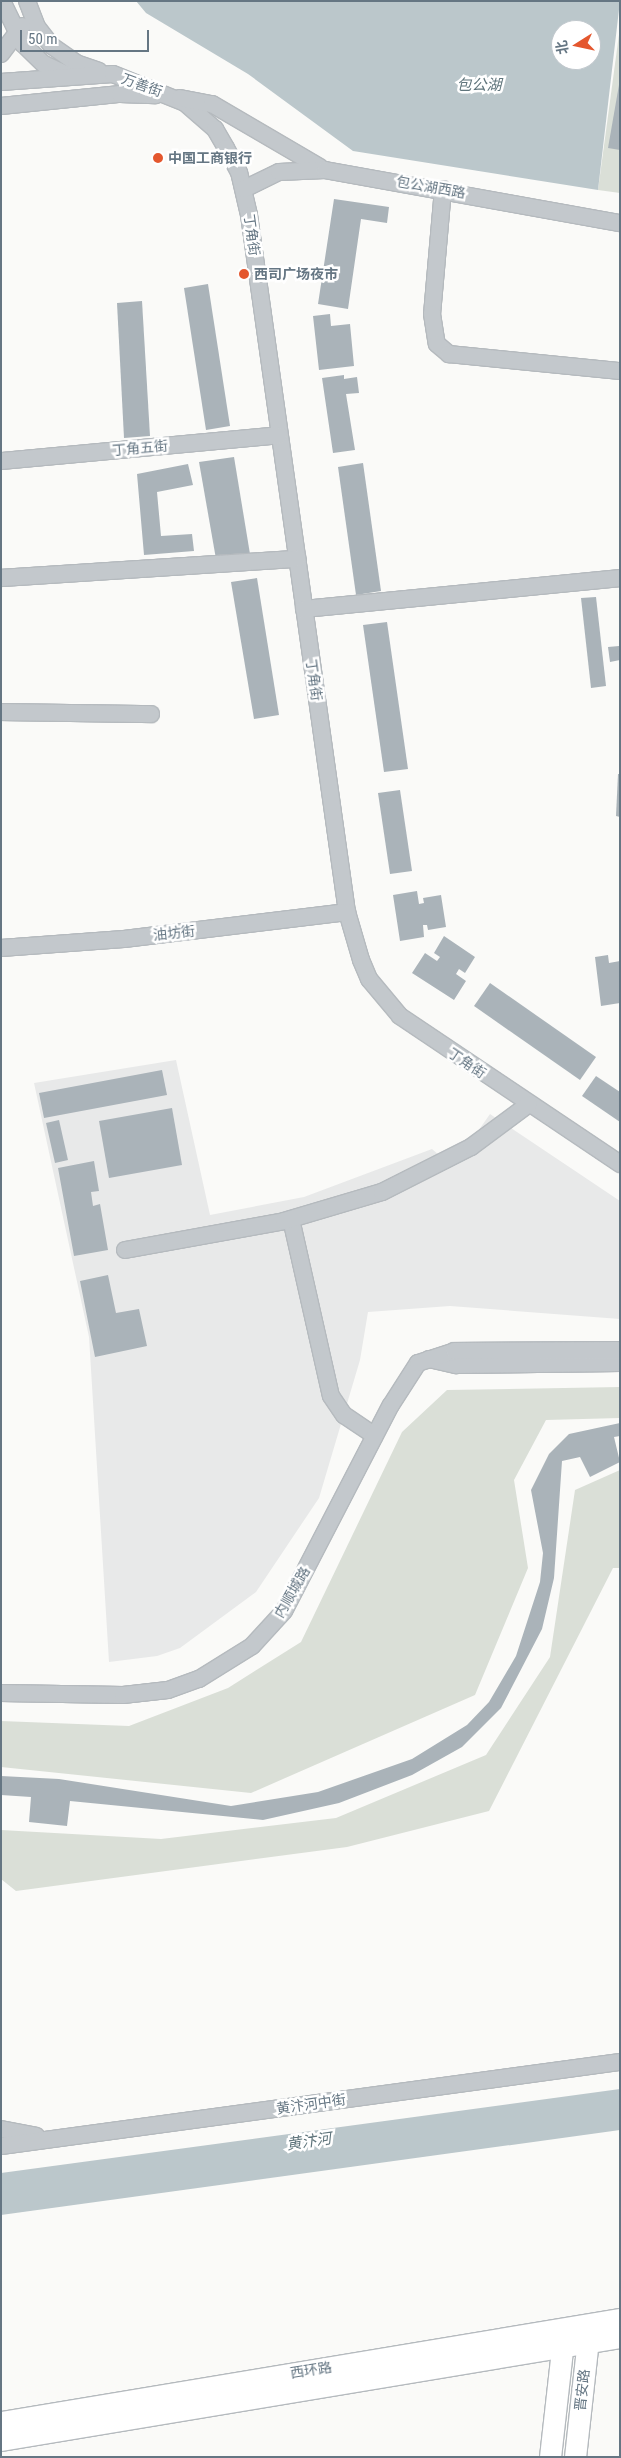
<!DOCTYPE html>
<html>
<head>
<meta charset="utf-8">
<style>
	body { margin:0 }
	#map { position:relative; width:621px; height:2458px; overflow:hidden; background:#fafaf8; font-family:"Roboto Condensed","Noto Sans SC",sans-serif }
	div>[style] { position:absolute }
	.built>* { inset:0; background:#e8e9e9 }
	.green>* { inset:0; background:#dadfd7 }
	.water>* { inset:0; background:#bbc7cb }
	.building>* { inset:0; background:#aab3b9 }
	.roads { filter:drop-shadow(1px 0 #b5babe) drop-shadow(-1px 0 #b5babe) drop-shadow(0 1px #b5babe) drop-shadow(0 -1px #b5babe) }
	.minor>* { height:16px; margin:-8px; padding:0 8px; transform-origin:8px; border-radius:8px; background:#c3c8cc }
	.major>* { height:21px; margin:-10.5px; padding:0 10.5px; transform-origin:10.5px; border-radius:10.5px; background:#fff }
	.dots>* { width:14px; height:14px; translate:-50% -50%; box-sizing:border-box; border:2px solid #fff; border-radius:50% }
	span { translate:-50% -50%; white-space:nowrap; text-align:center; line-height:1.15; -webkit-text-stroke:5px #fff; paint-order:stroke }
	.street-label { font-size:14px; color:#657683 }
	.poi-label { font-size:14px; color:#657683; font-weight:700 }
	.left { translate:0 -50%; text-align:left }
	.water-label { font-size:15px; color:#60757c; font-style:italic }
	.frame { position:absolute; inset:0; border:2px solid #657683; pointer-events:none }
	.north { position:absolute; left:551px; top:20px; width:50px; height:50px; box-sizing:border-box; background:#fff; border:1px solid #c1c8cd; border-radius:50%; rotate:260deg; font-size:14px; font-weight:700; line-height:20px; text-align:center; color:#657683 }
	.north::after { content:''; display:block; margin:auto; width:18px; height:22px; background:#e4572e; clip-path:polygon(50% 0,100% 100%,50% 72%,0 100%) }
	.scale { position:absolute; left:20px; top:30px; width:129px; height:22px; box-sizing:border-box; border:2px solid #657683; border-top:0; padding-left:6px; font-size:15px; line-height:18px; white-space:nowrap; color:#657683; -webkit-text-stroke:4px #fff; paint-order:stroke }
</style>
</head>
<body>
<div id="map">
	<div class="built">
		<div style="clip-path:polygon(176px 1060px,210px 1215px,304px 1197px,432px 1149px,439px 1155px,476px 1134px,490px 1114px,620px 1201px,620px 1319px,450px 1306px,368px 1312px,360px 1360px,319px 1498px,256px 1592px,180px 1648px,157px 1656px,109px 1662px,89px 1337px,34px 1083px)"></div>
	</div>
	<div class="green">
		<div style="clip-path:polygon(620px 27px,620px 193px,598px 190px)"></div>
		<div style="clip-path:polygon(620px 1387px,620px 1418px,546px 1420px,514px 1480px,528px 1568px,475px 1695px,251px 1793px,1px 1767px,1px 1721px,129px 1726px,228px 1688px,301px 1642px,402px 1432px,447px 1390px)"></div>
		<div style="clip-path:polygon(620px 1470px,620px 1568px,613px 1568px,489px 1811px,347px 1847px,16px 1891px,1px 1879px,1px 1830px,161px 1839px,336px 1818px,486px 1755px,550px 1657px,575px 1490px)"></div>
	</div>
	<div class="water">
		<div style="clip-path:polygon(evenodd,136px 1px,620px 1px,598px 190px,353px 151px,248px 74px,146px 13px,136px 1px,561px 30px,591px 30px,591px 60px,561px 60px,561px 30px)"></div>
		<div style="clip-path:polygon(620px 2089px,620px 2130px,1px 2215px,1px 2173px)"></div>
	</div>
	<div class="building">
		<div style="clip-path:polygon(620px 79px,620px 150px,608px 148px)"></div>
		<div style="clip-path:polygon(334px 199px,389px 207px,387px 223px,361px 219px,348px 309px,318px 304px)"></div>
		<div style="clip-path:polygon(208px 284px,230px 426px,206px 430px,184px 288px)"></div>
		<div style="clip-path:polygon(142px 301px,150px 436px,124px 438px,117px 303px)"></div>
		<div style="clip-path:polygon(330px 314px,331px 326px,350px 324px,354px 366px,319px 370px,313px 316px)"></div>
		<div style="clip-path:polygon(344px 375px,344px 379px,357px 377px,359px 393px,346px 394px,355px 450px,333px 453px,322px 378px)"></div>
		<div style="clip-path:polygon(234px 457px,250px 554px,216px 559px,199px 462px)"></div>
		<div style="clip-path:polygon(363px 463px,381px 591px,356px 595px,338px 467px)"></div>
		<div style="clip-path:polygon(188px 464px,193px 485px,157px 492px,161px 536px,192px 534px,194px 551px,144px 555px,137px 474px)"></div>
		<div style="clip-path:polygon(257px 578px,279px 715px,254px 719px,231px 582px)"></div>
		<div style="clip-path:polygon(596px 597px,606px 686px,591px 688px,581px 598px)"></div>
		<div style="clip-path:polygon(387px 622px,408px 769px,384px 772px,363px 625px)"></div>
		<div style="clip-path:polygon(619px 646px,620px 660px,610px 662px,608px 647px)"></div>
		<div style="clip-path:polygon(618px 774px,620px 774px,620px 817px,616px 816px)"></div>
		<div style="clip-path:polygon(400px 790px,412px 871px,390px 874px,378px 793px)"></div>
		<div style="clip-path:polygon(417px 891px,419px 904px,424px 903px,423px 898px,441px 895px,446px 927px,428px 930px,427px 925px,423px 925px,424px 937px,400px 941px,393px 895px)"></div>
		<div style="clip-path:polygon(444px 936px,475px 957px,465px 973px,459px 969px,456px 974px,466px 981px,454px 1000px,412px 973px,425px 953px,437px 961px,440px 957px,434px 953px)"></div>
		<div style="clip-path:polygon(608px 955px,609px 963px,620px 961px,620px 1003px,601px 1006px,595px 957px)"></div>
		<div style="clip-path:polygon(490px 983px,596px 1057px,580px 1080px,474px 1006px)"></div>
		<div style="clip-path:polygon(162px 1070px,167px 1095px,44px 1118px,39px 1093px)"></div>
		<div style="clip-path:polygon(596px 1076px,620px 1092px,620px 1122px,582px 1096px)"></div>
		<div style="clip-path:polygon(172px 1108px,182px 1165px,109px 1178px,99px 1121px)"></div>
		<div style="clip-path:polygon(59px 1120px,68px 1160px,55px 1163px,46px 1123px)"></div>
		<div style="clip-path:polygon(94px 1161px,99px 1191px,91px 1192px,93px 1206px,100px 1204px,108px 1250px,74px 1256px,58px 1168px)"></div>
		<div style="clip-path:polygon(108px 1275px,116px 1313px,139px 1309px,147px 1346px,95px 1357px,80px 1281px)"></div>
		<div style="clip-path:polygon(620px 1423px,620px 1436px,614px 1437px,620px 1462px,590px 1477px,580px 1457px,562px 1461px,554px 1578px,542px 1629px,501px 1708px,462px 1747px,412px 1775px,339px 1803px,263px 1820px,70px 1801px,67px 1826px,29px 1822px,31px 1797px,1px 1795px,1px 1776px,59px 1779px,231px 1806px,318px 1792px,412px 1759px,467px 1725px,489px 1702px,516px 1656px,540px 1582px,543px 1553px,531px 1490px,549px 1454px,569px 1434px)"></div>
	</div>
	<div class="roads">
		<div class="minor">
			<div style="left:2px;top:1px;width:48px;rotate:64deg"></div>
			<div style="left:23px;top:44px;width:29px;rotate:44deg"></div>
			<div style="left:44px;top:64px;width:26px;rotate:25deg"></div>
			<div style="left:27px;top:1px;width:28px;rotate:69deg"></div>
			<div style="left:37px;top:27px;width:24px;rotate:52deg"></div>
			<div style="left:52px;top:46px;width:29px;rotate:35deg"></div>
			<div style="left:76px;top:63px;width:24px;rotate:19deg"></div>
			<div style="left:1px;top:54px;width:35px;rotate:-53deg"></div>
			<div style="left:1px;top:82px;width:112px;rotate:-4.1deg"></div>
			<div style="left:113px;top:74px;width:78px;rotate:21.9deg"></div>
			<div style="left:185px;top:103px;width:40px;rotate:41deg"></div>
			<div style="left:215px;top:129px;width:22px;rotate:60deg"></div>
			<div style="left:226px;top:148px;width:27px;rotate:62deg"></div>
			<div style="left:239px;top:172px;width:44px;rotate:76.9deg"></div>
			<div style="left:249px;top:215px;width:704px;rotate:82deg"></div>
			<div style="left:347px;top:912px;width:50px;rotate:73.7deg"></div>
			<div style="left:361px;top:960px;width:21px;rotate:67deg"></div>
			<div style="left:369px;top:979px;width:48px;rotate:50deg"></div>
			<div style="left:400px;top:1016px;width:265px;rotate:33.9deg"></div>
			<div style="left:180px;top:98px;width:33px;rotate:11deg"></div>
			<div style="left:212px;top:104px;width:125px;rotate:30.3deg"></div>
			<div style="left:1px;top:106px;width:120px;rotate:-5.8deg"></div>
			<div style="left:120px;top:94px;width:36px;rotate:2deg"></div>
			<div style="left:244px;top:189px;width:39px;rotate:-26deg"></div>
			<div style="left:279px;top:172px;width:46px;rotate:-2.5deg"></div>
			<div style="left:325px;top:170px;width:300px;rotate:10.2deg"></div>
			<div style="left:443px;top:189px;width:125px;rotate:95deg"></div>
			<div style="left:432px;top:314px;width:30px;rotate:81deg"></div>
			<div style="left:437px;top:344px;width:16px;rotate:40deg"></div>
			<div style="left:449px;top:354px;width:172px;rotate:5.7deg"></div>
			<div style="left:1px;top:461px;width:279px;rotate:-5.3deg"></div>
			<div style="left:1px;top:578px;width:297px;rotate:-3.7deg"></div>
			<div style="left:304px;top:609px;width:318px;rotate:-5.6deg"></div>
			<div style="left:1px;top:712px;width:150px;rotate:0.8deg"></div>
			<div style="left:1px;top:948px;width:123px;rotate:-4.2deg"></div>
			<div style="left:124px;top:939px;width:225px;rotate:-6.9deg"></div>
			<div style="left:291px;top:1219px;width:181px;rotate:77.3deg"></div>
			<div style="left:331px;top:1396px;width:23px;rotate:56deg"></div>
			<div style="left:344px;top:1415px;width:37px;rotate:34deg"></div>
			<div style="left:125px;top:1250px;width:162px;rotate:-10.3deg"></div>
			<div style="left:284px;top:1221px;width:102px;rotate:-16.5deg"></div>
			<div style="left:382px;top:1192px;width:100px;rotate:-26.8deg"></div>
			<div style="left:471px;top:1147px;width:72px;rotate:-36.6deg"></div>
			<div style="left:429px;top:1359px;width:28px;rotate:13deg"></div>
			<div style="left:456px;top:1365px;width:164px;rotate:-0.7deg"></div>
			<div style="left:1px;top:1693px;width:122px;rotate:0.9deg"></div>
			<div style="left:123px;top:1695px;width:45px;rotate:-6.3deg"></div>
			<div style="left:168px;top:1690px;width:33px;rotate:-20deg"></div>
			<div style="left:199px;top:1679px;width:62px;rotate:-31.9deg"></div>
			<div style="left:252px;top:1646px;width:47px;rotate:-47.6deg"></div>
			<div style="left:284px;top:1611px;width:232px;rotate:-62.6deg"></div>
			<div style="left:391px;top:1405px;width:50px;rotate:-57.3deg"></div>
			<div style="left:418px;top:1363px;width:38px;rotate:-18deg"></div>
			<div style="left:454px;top:1351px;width:166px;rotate:-0.3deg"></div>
			<div style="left:1px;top:2129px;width:36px;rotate:11deg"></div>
			<div style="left:1px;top:2146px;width:625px;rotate:-7.73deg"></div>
		</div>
		<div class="major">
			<div style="left:1px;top:2422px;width:628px;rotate:-9.45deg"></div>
			<div style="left:1px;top:2440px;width:628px;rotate:-9.45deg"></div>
			<div style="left:550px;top:2457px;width:125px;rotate:-83.6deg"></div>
			<div style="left:575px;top:2457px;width:128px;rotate:-83.7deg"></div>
		</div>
	</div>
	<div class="dots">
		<div style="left:158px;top:158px;background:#e4572e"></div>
		<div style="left:244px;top:274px;background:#e4572e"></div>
	</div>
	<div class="street-label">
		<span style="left:142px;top:85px;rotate:20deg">万善街</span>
		<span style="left:431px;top:187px;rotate:10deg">包公湖西路</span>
		<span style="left:252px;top:235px;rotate:82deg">丁角街</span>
		<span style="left:140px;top:448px;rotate:-5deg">丁角五街</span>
		<span style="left:314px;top:680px;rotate:82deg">丁角街</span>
		<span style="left:174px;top:933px;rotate:-6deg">油坊街</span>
		<span style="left:467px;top:1063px;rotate:34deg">丁角街</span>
		<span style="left:292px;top:1592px;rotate:-60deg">内顺城路</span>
		<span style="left:311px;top:2104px;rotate:-8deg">黄汴河中街</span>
		<span style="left:311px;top:2370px;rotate:-9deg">西环路</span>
		<span style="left:582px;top:2390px;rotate:-84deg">晋安路</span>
	</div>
	<div class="poi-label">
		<span class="left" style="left:168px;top:158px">中国工商银行</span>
		<span class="left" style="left:254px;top:274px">西司广场夜市</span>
	</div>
	<div class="water-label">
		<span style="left:479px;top:86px">包公湖</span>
		<span style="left:309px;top:2142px;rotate:-8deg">黄汴河</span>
	</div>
	<div class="frame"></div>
	<div class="north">北</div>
	<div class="scale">50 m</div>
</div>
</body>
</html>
